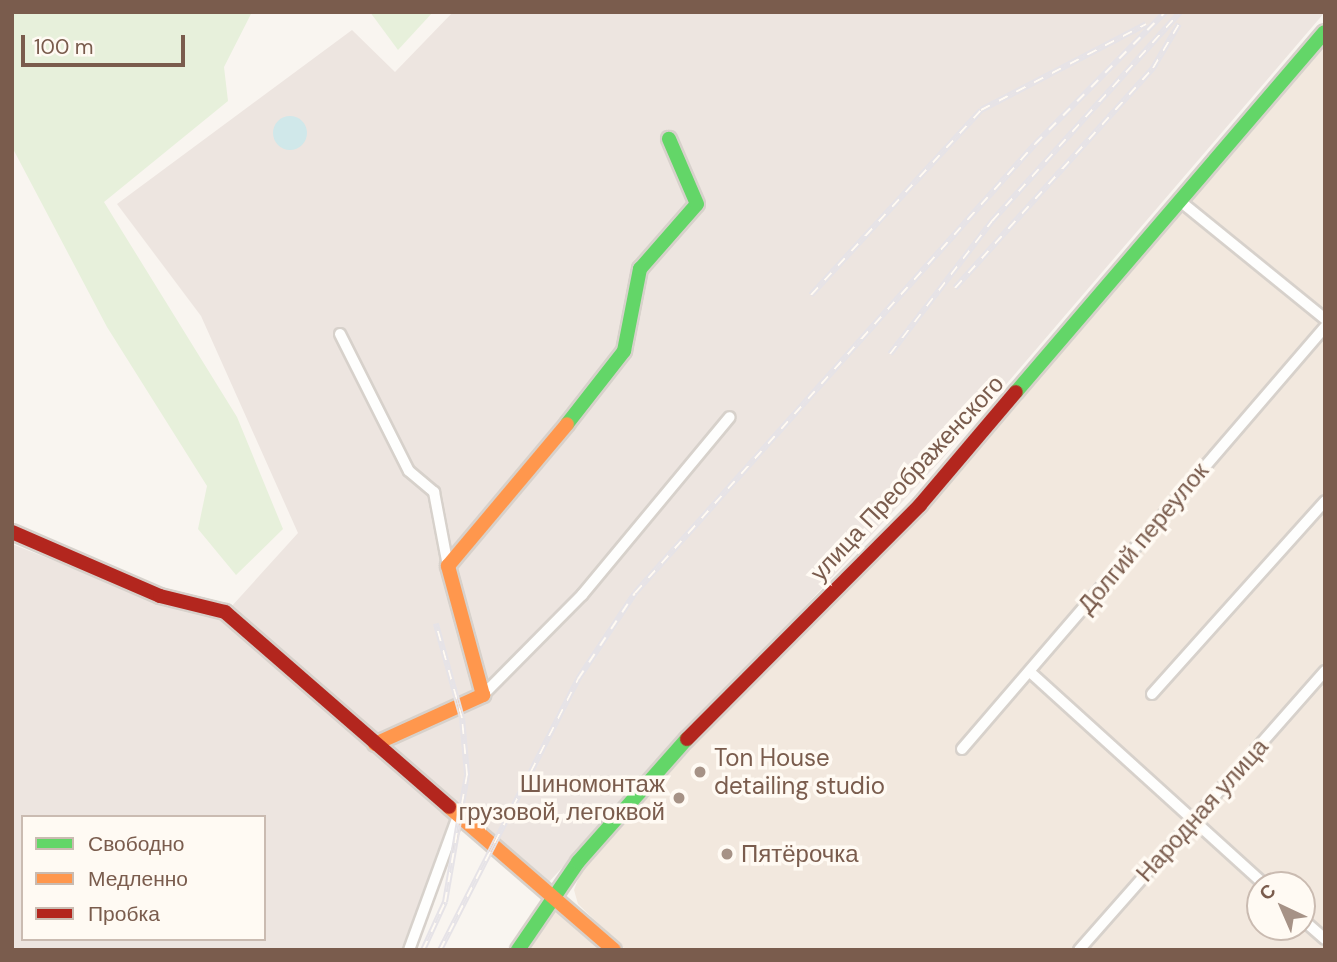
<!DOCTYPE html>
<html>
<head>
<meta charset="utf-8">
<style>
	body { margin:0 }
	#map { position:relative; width:1337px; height:962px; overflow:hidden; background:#f9f5f0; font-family:"DM Sans",sans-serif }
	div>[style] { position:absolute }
	.residential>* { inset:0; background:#f2e8de }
	.industrial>* { inset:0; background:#ede5e0 }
	.green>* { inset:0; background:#e7f0db }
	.water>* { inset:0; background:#d0e8ea }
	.round { border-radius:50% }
	.roads { filter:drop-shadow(2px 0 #d7d1cb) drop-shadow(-2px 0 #d7d1cb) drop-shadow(0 2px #d7d1cb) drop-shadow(0 -2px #d7d1cb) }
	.street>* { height:10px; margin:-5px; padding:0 5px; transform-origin:5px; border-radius:5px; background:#fefefd }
	.fast>* { height:14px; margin:-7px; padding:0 7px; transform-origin:7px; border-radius:7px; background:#63d668 }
	.slow>* { height:14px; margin:-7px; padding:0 7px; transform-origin:7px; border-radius:7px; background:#ff974d }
	.jam>* { height:14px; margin:-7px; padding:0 7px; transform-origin:7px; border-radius:7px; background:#b3261e }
	.rail>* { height:6px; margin-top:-3px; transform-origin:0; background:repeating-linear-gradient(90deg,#fffaf3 0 10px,#e6e3e7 0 20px); box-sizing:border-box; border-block:2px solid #e6e3e7 }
	.dots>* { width:19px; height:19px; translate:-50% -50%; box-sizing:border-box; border:4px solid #fffaf3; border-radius:50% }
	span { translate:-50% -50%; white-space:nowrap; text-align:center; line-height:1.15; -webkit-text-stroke:7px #fffaf3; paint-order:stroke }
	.street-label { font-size:24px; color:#7a5c4d }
	.poi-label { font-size:24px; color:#7a5c4d }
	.left { translate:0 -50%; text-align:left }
	.right { translate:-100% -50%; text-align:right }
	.frame { position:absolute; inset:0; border:14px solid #7a5c4d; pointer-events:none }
	.legend { position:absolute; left:21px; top:815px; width:245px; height:126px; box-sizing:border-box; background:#fffaf3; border:2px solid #cabbb1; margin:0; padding:9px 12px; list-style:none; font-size:21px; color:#7a5c4d }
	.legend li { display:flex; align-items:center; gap:14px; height:35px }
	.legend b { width:35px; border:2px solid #cabbb1 }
	.north { position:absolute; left:1246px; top:871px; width:70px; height:70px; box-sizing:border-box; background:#fffaf3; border:2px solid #cabbb1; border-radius:50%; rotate:316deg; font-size:19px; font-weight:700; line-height:28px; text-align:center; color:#7a5c4d }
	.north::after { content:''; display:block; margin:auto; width:24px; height:32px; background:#a69286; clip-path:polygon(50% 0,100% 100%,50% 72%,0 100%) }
	.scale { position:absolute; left:21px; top:35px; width:164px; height:32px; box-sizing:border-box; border:4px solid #7a5c4d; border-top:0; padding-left:9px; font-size:21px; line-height:24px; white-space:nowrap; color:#7a5c4d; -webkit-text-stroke:5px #fffaf3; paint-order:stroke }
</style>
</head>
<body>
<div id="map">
	<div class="residential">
		<div style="clip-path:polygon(evenodd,1325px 41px,1325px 950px,626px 950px,578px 904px,574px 890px,583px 865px,658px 779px,941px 492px,1325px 41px,1260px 885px,1302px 885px,1302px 927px,1260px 927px,1260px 885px)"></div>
		<div style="clip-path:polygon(554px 909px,602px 950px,526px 950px)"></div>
	</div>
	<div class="industrial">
		<div style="clip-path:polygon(453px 12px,1325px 12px,943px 458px,547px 884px,231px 607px,298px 533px,201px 316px,117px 204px,352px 30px,395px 72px)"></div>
		<div style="clip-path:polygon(evenodd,12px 544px,158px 602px,222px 618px,452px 820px,401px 950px,12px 950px,12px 544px,23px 817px,264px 817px,264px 939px,23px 939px,23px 817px)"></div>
	</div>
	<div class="green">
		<div style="clip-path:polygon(12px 12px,252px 12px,224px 67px,228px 101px,104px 202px,237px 417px,283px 529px,236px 575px,198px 529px,207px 486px,107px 327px,12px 147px)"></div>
		<div style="clip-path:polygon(370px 12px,433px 12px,398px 50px)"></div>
	</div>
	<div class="water">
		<div class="round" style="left:273px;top:116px;width:34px;height:34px"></div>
	</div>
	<div class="roads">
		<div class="street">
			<div style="left:1180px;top:201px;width:187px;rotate:39.1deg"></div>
			<div style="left:340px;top:334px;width:153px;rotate:63.3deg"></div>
			<div style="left:409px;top:471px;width:33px;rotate:40deg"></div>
			<div style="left:434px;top:492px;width:75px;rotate:79.3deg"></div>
			<div style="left:1030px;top:672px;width:317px;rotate:42.2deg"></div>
			<div style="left:1152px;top:694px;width:259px;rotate:-48.1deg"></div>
			<div style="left:483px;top:695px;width:141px;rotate:-45.3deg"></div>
			<div style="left:582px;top:595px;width:231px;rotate:-50.3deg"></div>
			<div style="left:962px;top:749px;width:557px;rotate:-49.3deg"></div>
			<div style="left:1302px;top:919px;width:30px;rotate:41deg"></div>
			<div style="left:409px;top:950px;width:143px;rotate:-69.9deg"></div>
			<div style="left:1079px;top:950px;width:372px;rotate:-48.6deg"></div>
		</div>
		<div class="fast">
			<div style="left:1016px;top:392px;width:474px;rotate:-49.4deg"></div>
			<div style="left:567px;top:424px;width:93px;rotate:-52deg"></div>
			<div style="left:624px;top:351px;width:84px;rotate:-79deg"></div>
			<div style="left:640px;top:269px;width:86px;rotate:-48.8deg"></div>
			<div style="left:697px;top:204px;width:71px;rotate:-113.3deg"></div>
			<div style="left:518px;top:950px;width:107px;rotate:-55.7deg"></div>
			<div style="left:578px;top:862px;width:164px;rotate:-48.5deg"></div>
		</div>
		<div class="slow">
			<div style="left:375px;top:744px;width:119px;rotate:-24.4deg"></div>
			<div style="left:483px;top:695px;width:134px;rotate:-105.2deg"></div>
			<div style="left:448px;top:566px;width:185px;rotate:-50deg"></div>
			<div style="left:449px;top:807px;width:218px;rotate:40.9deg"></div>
		</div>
		<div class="jam">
			<div style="left:12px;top:532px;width:161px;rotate:23.4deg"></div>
			<div style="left:160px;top:596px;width:67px;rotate:13.8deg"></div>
			<div style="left:225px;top:612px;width:297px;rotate:41deg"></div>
			<div style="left:687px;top:739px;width:330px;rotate:-45.1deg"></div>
			<div style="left:920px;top:505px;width:148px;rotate:-49.7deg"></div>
		</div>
	</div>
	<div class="rail">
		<div style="left:955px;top:288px;width:296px;rotate:-48deg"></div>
		<div style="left:1153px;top:68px;width:51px;rotate:-59.4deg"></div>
		<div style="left:811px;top:295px;width:251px;rotate:-47.4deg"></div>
		<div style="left:981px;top:110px;width:186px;rotate:-27.5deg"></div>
		<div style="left:890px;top:354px;width:168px;rotate:-52.5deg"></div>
		<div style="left:992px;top:221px;width:281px;rotate:-48deg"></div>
		<div style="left:423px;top:950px;width:53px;rotate:-65.4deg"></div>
		<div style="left:445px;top:902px;width:130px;rotate:-80.2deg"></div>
		<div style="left:467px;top:774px;width:56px;rotate:-95.1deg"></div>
		<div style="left:462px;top:718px;width:98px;rotate:-105.5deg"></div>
		<div style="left:440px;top:950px;width:304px;rotate:-63deg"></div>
		<div style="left:578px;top:679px;width:103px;rotate:-56.5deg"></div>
		<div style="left:635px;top:593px;width:601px;rotate:-48.3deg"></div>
		<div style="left:1035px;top:144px;width:185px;rotate:-45.4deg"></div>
	</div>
	<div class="dots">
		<div style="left:700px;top:772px;background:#a69286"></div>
		<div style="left:679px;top:798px;background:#a69286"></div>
		<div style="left:727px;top:854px;background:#a69286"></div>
	</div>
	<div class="street-label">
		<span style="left:907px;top:478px;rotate:-47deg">улица Преображенского</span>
		<span style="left:1143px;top:538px;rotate:-50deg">Долгий переулок</span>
		<span style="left:1202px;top:810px;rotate:-48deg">Народная улица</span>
	</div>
	<div class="poi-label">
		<span class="left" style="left:714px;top:772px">Ton House<br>detailing studio</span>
		<span class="right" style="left:665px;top:798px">Шиномонтаж<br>грузовой, легоквой</span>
		<span class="left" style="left:741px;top:854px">Пятёрочка</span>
	</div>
	<div class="frame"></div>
	<ul class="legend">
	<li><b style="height:9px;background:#63d668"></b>Свободно</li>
	<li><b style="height:9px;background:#ff974d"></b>Медленно</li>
	<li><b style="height:9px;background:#b3261e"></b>Пробка</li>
	</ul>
	<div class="north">С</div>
	<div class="scale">100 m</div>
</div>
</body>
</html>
